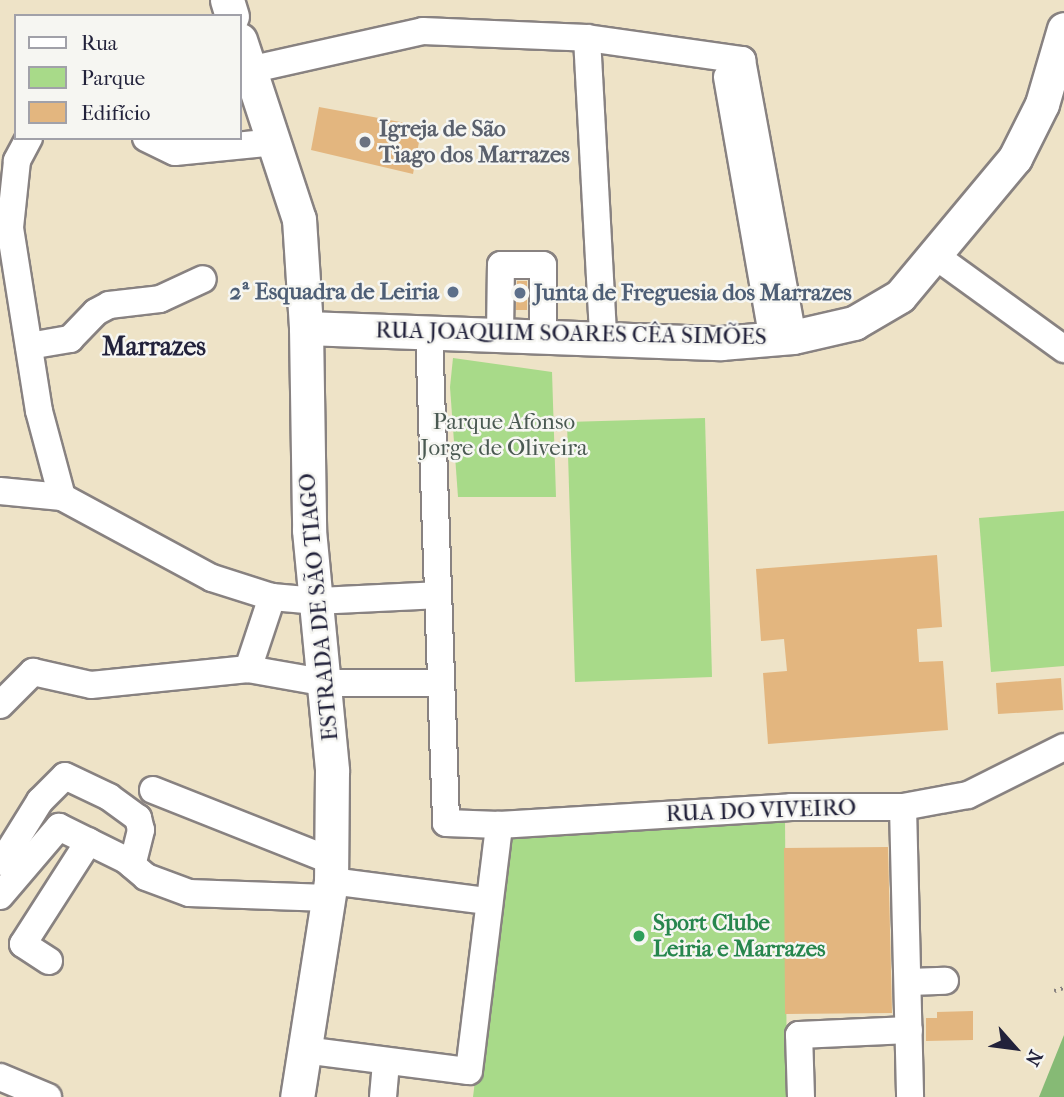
<!DOCTYPE html>
<html>
<head>
<meta charset="utf-8">
<style>
	body { margin:0 }
	#map { position:relative; width:1064px; height:1097px; overflow:hidden; background:#eee3c7; font-family:"IM FELL French Canon",serif }
	div>[style] { position:absolute }
	.green>* { inset:0; background:#a8da89 }
	.forest>* { inset:0; background:#86ba75 }
	.building>* { inset:0; background:#e3b67f }
	.path>* { height:3.5px; margin-top:-1.75px; transform-origin:0; background:repeating-linear-gradient(90deg,#888281 0 2px,transparent 0 7px) }
	.roads { filter:drop-shadow(2px 0 #888281) drop-shadow(-2px 0 #888281) drop-shadow(0 2px #888281) drop-shadow(0 -2px #888281) }
	.minor>* { height:26px; margin:-13px; padding:0 13px; transform-origin:13px; border-radius:13px; background:#fff }
	.major>* { height:33px; margin:-16.5px; padding:0 16.5px; transform-origin:16.5px; border-radius:16.5px; background:#fff }
	.dots>* { width:19px; height:19px; translate:-50% -50%; box-sizing:border-box; border:4px solid #f6f6f2; border-radius:50% }
	span { translate:-50% -50%; white-space:nowrap; text-align:center; line-height:1.15; -webkit-text-stroke:5px #f6f6f2; paint-order:stroke }
	.worship-label { font-size:23px; color:#5b616d; font-weight:700 }
	.left { translate:0 -50%; text-align:left }
	.service-label { font-size:23px; color:#4e5e75; font-weight:700 }
	.right { translate:-100% -50%; text-align:right }
	.street-label { font-size:23px; color:#22223b }
	.park-label { font-size:23px; color:#4a5952 }
	.leisure-label { font-size:23px; color:#27864d; font-weight:700 }
	.quarter-label { font-size:26px; color:#22223b; font-weight:700 }
	.legend { position:absolute; left:14px; top:14px; width:228px; height:126px; box-sizing:border-box; background:#f6f6f2; border:2px solid #a1a1a9; margin:0; padding:9px 12px; list-style:none; font-size:21px; color:#22223b }
	.legend li { display:flex; align-items:center; gap:14px; height:35px }
	.legend b { width:35px; border:2px solid #a1a1a9 }
	.north { position:absolute; left:980px; top:1013px; width:70px; height:70px; -webkit-text-stroke:5px #f6f6f2; paint-order:stroke; rotate:118deg; font-size:19px; font-weight:700; line-height:28px; text-align:center; color:#22223b }
	.north::after { content:''; display:block; margin:auto; width:24px; height:32px; background:#22223b; clip-path:polygon(50% 0,100% 100%,50% 72%,0 100%) }
</style>
</head>
<body>
<div id="map">
	<div class="green">
		<div style="clip-path:polygon(453px 358px,552px 372px,556px 497px,458px 497px,450px 387px)"></div>
		<div style="clip-path:polygon(705px 418px,712px 677px,575px 682px,567px 422px)"></div>
		<div style="clip-path:polygon(1064px 511px,1064px 666px,991px 672px,979px 518px)"></div>
		<div style="clip-path:polygon(785px 817px,787px 1097px,473px 1097px,504px 843px,517px 836px)"></div>
	</div>
	<div class="forest">
		<div style="clip-path:polygon(1064px 1035px,1064px 1097px,1039px 1097px)"></div>
	</div>
	<div class="building">
		<div style="clip-path:polygon(319px 107px,422px 126px,413px 174px,311px 150px)"></div>
		<div style="clip-path:polygon(517px 281px,527px 281px,527px 310px,516px 310px)"></div>
		<div style="clip-path:polygon(937px 555px,942px 627px,917px 629px,919px 662px,943px 661px,948px 730px,768px 744px,763px 673px,787px 671px,784px 639px,761px 641px,756px 569px)"></div>
		<div style="clip-path:polygon(1061px 678px,1063px 710px,998px 714px,996px 683px)"></div>
		<div style="clip-path:polygon(888px 847px,892px 1013px,785px 1014px,784px 848px)"></div>
		<div style="clip-path:polygon(973px 1011px,973px 1040px,926px 1041px,926px 1018px,937px 1018px,937px 1012px)"></div>
	</div>
	<div class="path">
		<div style="left:1054px;top:991px;width:10px;rotate:-17deg"></div>
	</div>
	<div class="roads">
		<div class="minor">
			<div style="left:587px;top:38px;width:299px;rotate:86.9deg"></div>
			<div style="left:249px;top:70px;width:178px;rotate:-12.6deg"></div>
			<div style="left:423px;top:31px;width:164px;rotate:2.4deg"></div>
			<div style="left:587px;top:38px;width:157px;rotate:8.1deg"></div>
			<div style="left:742px;top:60px;width:282px;rotate:79.6deg"></div>
			<div style="left:727px;top:77px;width:267px;rotate:80.1deg"></div>
			<div style="left:29px;top:138px;width:26px;rotate:118deg"></div>
			<div style="left:17px;top:161px;width:67px;rotate:96deg"></div>
			<div style="left:10px;top:228px;width:185px;rotate:81deg"></div>
			<div style="left:39px;top:411px;width:89px;rotate:75deg"></div>
			<div style="left:62px;top:497px;width:170px;rotate:28.4deg"></div>
			<div style="left:212px;top:578px;width:63px;rotate:17.6deg"></div>
			<div style="left:272px;top:597px;width:45px;rotate:5.1deg"></div>
			<div style="left:317px;top:601px;width:121px;rotate:-2.8deg"></div>
			<div style="left:146px;top:138px;width:32px;rotate:26deg"></div>
			<div style="left:175px;top:152px;width:101px;rotate:-5.7deg"></div>
			<div style="left:937px;top:257px;width:157px;rotate:35.9deg"></div>
			<div style="left:429px;top:333px;width:490px;rotate:88deg"></div>
			<div style="left:446px;top:823px;width:53px;rotate:2.2deg"></div>
			<div style="left:499px;top:825px;width:293px;rotate:-3.5deg"></div>
			<div style="left:791px;top:807px;width:112px"></div>
			<div style="left:903px;top:807px;width:66px;rotate:-10.5deg"></div>
			<div style="left:968px;top:795px;width:107px;rotate:-26.6deg"></div>
			<div style="left:500px;top:335px;width:70px;rotate:-89.2deg"></div>
			<div style="left:501px;top:265px;width:42px"></div>
			<div style="left:543px;top:265px;width:71px;rotate:90deg"></div>
			<div style="left:29px;top:346px;width:42px;rotate:-9.7deg"></div>
			<div style="left:70px;top:339px;width:37px;rotate:-46deg"></div>
			<div style="left:96px;top:312px;width:15px;rotate:-28deg"></div>
			<div style="left:109px;top:305px;width:51px;rotate:-6.7deg"></div>
			<div style="left:160px;top:299px;width:47px;rotate:-24.9deg"></div>
			<div style="left:0;top:491px;width:62px;rotate:5.5deg"></div>
			<div style="left:248px;top:669px;width:76px;rotate:-71.6deg"></div>
			<div style="left:0;top:705px;width:47px;rotate:-45deg"></div>
			<div style="left:33px;top:672px;width:59px;rotate:12.6deg"></div>
			<div style="left:91px;top:685px;width:158px;rotate:-5.8deg"></div>
			<div style="left:248px;top:669px;width:80px;rotate:10deg"></div>
			<div style="left:327px;top:683px;width:114px"></div>
			<div style="left:153px;top:790px;width:193px;rotate:21.6deg"></div>
			<div style="left:903px;top:807px;width:290px;rotate:88.6deg"></div>
			<div style="left:2px;top:862px;width:72px;rotate:-58.1deg"></div>
			<div style="left:40px;top:801px;width:35px;rotate:-45deg"></div>
			<div style="left:65px;top:776px;width:49px;rotate:25.5deg"></div>
			<div style="left:109px;top:797px;width:36px;rotate:36deg"></div>
			<div style="left:138px;top:818px;width:12px;rotate:76deg"></div>
			<div style="left:141px;top:830px;width:36px;rotate:104deg"></div>
			<div style="left:331px;top:881px;width:158px;rotate:7.3deg"></div>
			<div style="left:0;top:896px;width:91px;rotate:-49.5deg"></div>
			<div style="left:59px;top:827px;width:75px;rotate:26.2deg"></div>
			<div style="left:126px;top:860px;width:26px;rotate:40deg"></div>
			<div style="left:146px;top:877px;width:46px;rotate:20.4deg"></div>
			<div style="left:189px;top:893px;width:139px;rotate:2.1deg"></div>
			<div style="left:49px;top:961px;width:31px;rotate:-147deg"></div>
			<div style="left:23px;top:944px;width:122px;rotate:-57.3deg"></div>
			<div style="left:909px;top:982px;width:36px;rotate:-2deg"></div>
			<div style="left:304px;top:1050px;width:166px;rotate:7.3deg"></div>
			<div style="left:469px;top:1071px;width:248px;rotate:-83deg"></div>
			<div style="left:0;top:1077px;width:52px;rotate:22.6deg"></div>
			<div style="left:383px;top:1097px;width:35px;rotate:-85deg"></div>
			<div style="left:801px;top:1097px;width:62px;rotate:-91.8deg"></div>
			<div style="left:799px;top:1035px;width:110px;rotate:-2.6deg"></div>
		</div>
		<div class="major">
			<div style="left:227px;top:0;width:17px;rotate:73deg"></div>
			<div style="left:240px;top:40px;width:188px;rotate:71.8deg"></div>
			<div style="left:299px;top:219px;width:109px;rotate:86.3deg"></div>
			<div style="left:306px;top:328px;width:202px;rotate:89.1deg"></div>
			<div style="left:309px;top:530px;width:242px;rotate:84.5deg"></div>
			<div style="left:332px;top:771px;width:110px;rotate:90.5deg"></div>
			<div style="left:331px;top:881px;width:219px;rotate:98.9deg"></div>
			<div style="left:306px;top:328px;width:415px;rotate:2.1deg"></div>
			<div style="left:721px;top:343px;width:72px;rotate:-4.8deg"></div>
			<div style="left:793px;top:337px;width:63px;rotate:-12.9deg"></div>
			<div style="left:854px;top:323px;width:53px;rotate:-30.4deg"></div>
			<div style="left:900px;top:296px;width:180px;rotate:-50.2deg"></div>
			<div style="left:1015px;top:158px;width:60px;rotate:-63.4deg"></div>
			<div style="left:1042px;top:104px;width:78px;rotate:-73.7deg"></div>
		</div>
	</div>
	<div class="dots">
		<div style="left:365px;top:142px;background:#6b7280"></div>
		<div style="left:453px;top:292px;background:#5c6f8a"></div>
		<div style="left:520px;top:293px;background:#5c6f8a"></div>
		<div style="left:639px;top:936px;background:#2e9e5b"></div>
	</div>
	<div class="worship-label">
		<span class="left" style="left:379px;top:142px">Igreja de São<br>Tiago dos Marrazes</span>
	</div>
	<div class="service-label">
		<span class="right" style="left:439px;top:292px">2ª Esquadra de Leiria</span>
		<span class="left" style="left:534px;top:293px">Junta de Freguesia dos Marrazes</span>
	</div>
	<div class="street-label">
		<span style="left:571px;top:334px;rotate:1deg">RUA JOAQUIM SOARES CÊA SIMÕES</span>
		<span style="left:319px;top:607px;rotate:-95deg">ESTRADA DE SÃO TIAGO</span>
		<span style="left:761px;top:811px;rotate:-2deg">RUA DO VIVEIRO</span>
	</div>
	<div class="park-label">
		<span style="left:504px;top:435px">Parque Afonso<br>Jorge de Oliveira</span>
	</div>
	<div class="leisure-label">
		<span class="left" style="left:653px;top:936px">Sport Clube<br>Leiria e Marrazes</span>
	</div>
	<div class="quarter-label">
		<span style="left:154px;top:347px">Marrazes</span>
	</div>
	<ul class="legend">
	<li><b style="height:9px;background:#fff"></b>Rua</li>
	<li><b style="height:19px;background:#a8da89"></b>Parque</li>
	<li><b style="height:19px;background:#e3b67f"></b>Edifício</li>
	</ul>
	<div class="north">N</div>
</div>
</body>
</html>
